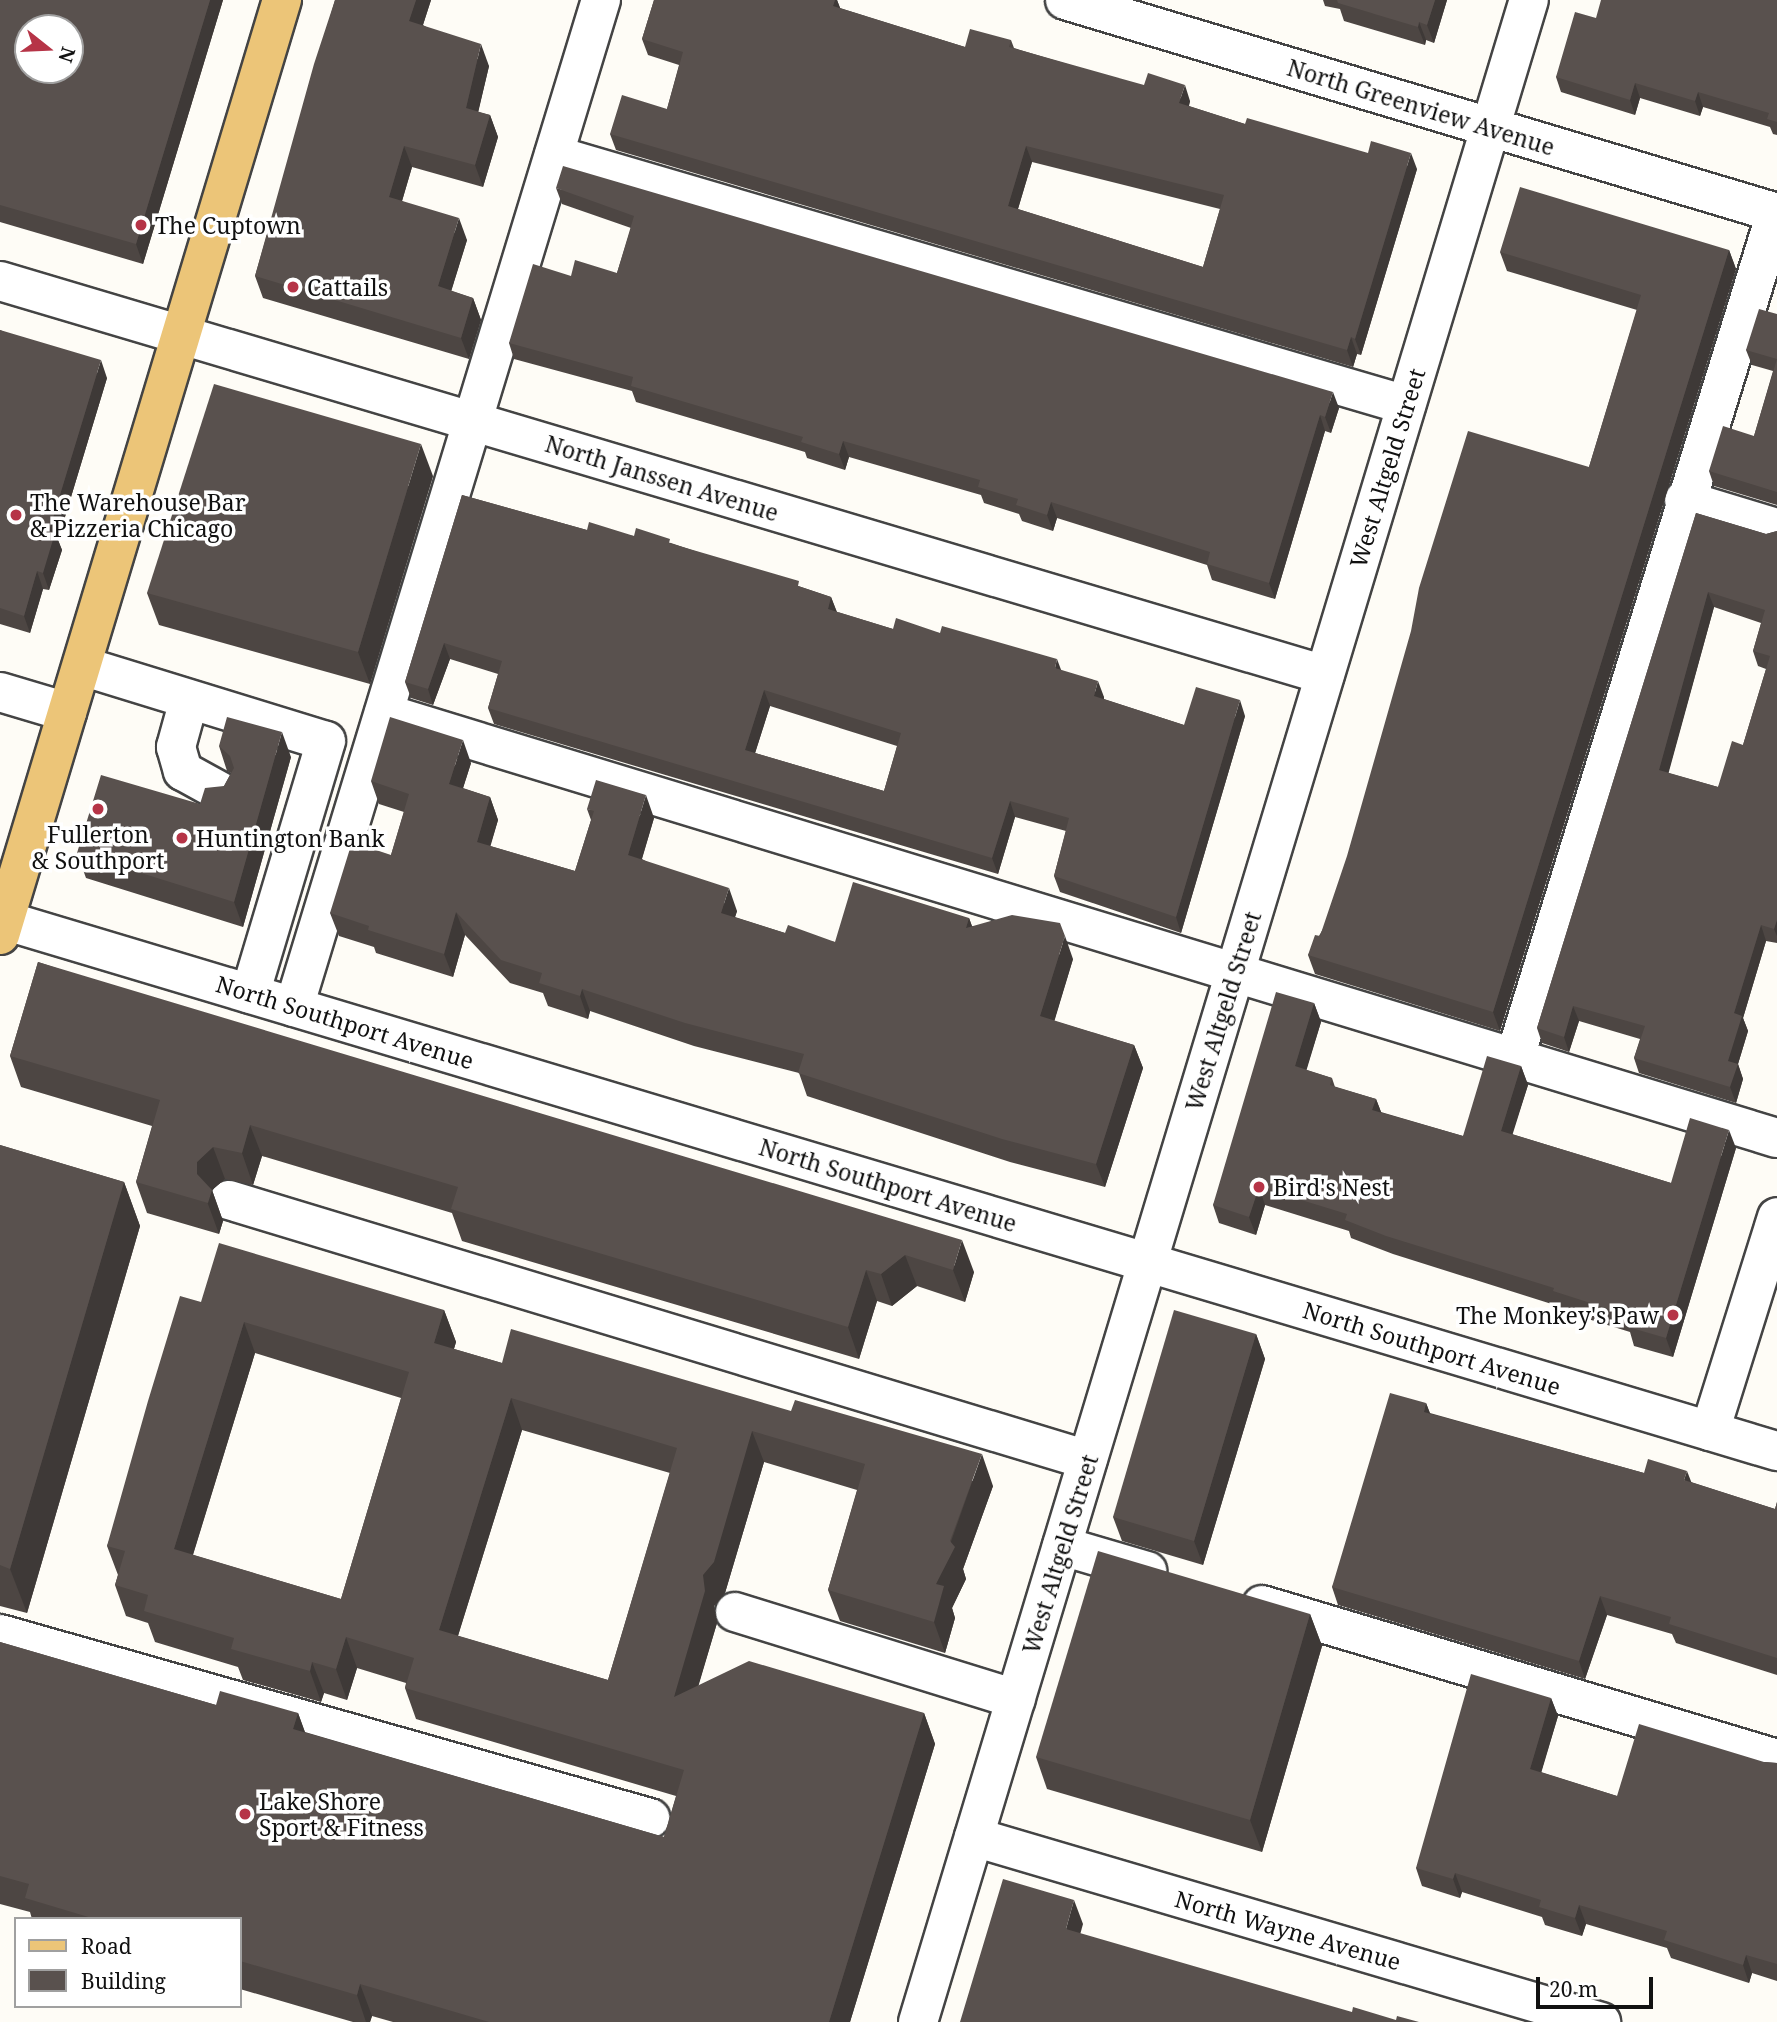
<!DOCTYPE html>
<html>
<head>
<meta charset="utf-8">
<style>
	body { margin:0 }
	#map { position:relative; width:1777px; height:2022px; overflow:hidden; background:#fefcf6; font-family:"Noto Serif",serif }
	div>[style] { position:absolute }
	.roads { filter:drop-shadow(2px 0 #444) drop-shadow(-2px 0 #444) drop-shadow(0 2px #444) drop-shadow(0 -2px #444) }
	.minor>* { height:38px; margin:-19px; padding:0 19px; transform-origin:19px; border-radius:19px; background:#fff }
	.major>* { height:38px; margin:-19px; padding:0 19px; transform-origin:19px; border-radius:19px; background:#ecc578 }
	.wall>* { inset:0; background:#4d4643 }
	.shaded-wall>* { inset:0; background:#3e3937 }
	.building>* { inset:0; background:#59514e }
	.dots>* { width:19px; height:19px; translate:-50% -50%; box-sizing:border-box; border:4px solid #fff; border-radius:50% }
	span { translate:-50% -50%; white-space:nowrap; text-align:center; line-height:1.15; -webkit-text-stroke:7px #fff; paint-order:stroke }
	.street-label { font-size:23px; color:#111 }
	.poi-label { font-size:23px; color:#111 }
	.left { translate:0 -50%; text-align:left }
	.right { translate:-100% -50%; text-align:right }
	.legend { position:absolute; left:14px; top:1917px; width:228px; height:91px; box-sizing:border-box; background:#fff; border:2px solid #a0a0a0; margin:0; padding:9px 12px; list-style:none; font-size:21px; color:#111 }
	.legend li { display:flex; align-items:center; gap:14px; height:35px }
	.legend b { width:35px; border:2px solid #a0a0a0 }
	.north { position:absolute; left:14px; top:14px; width:70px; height:70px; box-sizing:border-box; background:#fff; border:2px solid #a0a0a0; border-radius:50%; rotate:108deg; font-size:19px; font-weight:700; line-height:28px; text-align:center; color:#111 }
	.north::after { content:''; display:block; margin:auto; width:24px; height:32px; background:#b63447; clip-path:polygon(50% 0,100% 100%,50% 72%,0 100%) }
	.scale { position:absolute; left:1536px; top:1977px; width:117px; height:32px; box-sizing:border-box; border:4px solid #111; border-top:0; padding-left:9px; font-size:21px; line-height:24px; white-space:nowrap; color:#111; -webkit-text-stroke:5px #fff; paint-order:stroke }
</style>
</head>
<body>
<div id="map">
	<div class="roads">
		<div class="minor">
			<div style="left:1065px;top:0;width:743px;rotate:16.65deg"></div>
			<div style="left:554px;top:155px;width:888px;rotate:16.35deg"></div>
			<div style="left:0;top:281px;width:1382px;rotate:16.56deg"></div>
			<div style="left:1684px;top:500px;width:97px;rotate:16.8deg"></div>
			<div style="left:82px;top:666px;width:255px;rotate:17.1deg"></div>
			<div style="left:326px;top:741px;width:264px;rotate:106.7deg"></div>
			<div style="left:0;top:692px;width:70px;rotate:16.6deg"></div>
			<div style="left:189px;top:700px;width:49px;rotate:105.5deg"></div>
			<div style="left:176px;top:747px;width:25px;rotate:74deg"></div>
			<div style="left:183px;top:771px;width:43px;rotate:28.9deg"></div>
			<div style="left:384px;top:713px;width:1456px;rotate:16.97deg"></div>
			<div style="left:0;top:919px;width:1855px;rotate:16.67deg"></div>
			<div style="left:294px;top:1007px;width:1053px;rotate:-73.05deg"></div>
			<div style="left:1515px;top:1057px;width:883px;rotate:-72.82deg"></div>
			<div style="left:229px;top:1200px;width:897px;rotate:16.84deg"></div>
			<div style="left:1710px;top:1431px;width:224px;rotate:-72.6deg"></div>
			<div style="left:1062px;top:1546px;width:89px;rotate:16.4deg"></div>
			<div style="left:1262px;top:1605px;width:538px;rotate:16.65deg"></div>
			<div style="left:735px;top:1612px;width:294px;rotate:17.2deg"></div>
			<div style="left:0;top:1634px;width:676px;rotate:15.81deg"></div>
			<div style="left:974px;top:1837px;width:654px;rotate:16.44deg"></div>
			<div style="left:918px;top:2022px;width:2112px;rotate:-73.19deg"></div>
		</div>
		<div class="major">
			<div style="left:0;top:935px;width:977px;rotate:-73.22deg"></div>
		</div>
	</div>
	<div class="wall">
		<div style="clip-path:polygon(0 0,223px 0,143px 264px,0 222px)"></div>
		<div style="clip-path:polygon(335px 0,431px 0,423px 25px,489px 66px,478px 112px,490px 115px,498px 137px,483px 187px,412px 167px,402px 201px,467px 240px,451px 291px,473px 298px,481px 320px,469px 359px,263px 298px,255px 276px)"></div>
		<div style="clip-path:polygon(evenodd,654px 0,837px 0,840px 8px,965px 47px,1011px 40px,1014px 48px,1190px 101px,1189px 106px,1245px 124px,1417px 169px,1361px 355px,1357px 354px,1353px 367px,616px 150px,610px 134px,667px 109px,679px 65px,648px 55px,642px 39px,654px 0,1032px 162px,1220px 209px,1203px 267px,1018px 209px,1032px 162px)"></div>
		<div style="clip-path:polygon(1323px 0,1447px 0,1434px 43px,1426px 40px,1425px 45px,1344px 21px,1340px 9px,1325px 6px)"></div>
		<div style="clip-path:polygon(1777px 0,1777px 135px,1773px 134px,1770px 127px,1703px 107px,1700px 116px,1640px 98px,1635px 115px,1561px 92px,1556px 77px,1596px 18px)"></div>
		<div style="clip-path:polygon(556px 188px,1339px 408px,1331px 433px,1325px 431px,1275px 599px,1212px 580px,1207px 565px,1057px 518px,1053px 531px,1022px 521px,1019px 514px,984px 503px,981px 495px,849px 457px,845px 470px,807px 458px,805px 452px,636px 402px,632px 391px,514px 359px,509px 343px,571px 276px,617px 273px,631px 228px,562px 204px)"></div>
		<div style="clip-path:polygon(1729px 250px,1736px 269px,1500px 1031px,1315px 974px,1308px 955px,1589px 467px,1637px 310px,1507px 271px,1500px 252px)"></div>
		<div style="clip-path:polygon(1777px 314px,1777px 505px,1714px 486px,1709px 471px,1754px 436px,1773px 371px,1752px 365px,1746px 350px)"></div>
		<div style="clip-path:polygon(0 330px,107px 378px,58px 540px,62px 550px,49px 590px,43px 589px,30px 633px,0 624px)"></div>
		<div style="clip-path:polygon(433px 476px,370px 684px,159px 625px,147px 593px)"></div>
		<div style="clip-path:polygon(evenodd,462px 495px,587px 530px,634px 536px,671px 543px,831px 597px,837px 612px,893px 629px,940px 633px,1061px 670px,1104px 697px,1104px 699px,1184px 725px,1245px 716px,1181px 933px,1060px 892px,1054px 876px,1066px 831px,1015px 817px,998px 874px,494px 724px,488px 708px,498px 674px,450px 659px,433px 705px,411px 698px,405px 682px,462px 495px,770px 706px,897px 746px,884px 791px,755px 753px,770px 706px)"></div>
		<div style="clip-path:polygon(evenodd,1696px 513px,1766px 534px,1777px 531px,1777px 943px,1766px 941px,1743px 1018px,1748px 1031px,1738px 1064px,1743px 1079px,1736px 1103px,1639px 1073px,1634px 1058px,1640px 1039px,1579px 1021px,1569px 1052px,1542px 1043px,1537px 1028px,1696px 513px,1714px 607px,1761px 623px,1753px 651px,1758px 666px,1766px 669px,1743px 745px,1718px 787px,1668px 773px,1714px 607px)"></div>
		<div style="clip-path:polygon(219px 746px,291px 757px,243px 927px,86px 878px,77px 853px,200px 804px,224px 786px,231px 773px,227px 771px)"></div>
		<div style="clip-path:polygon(471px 763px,463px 788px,490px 797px,498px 820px,490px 846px,575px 871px,591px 820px,587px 809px,654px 818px,642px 859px,737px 911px,735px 917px,785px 933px,835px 942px,969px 918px,972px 926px,1073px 959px,1054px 1021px,1134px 1045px,1143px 1068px,1105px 1187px,1010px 1162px,807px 1096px,799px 1073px,694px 1046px,590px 1011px,588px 1019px,548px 1006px,543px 993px,510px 983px,465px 935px,453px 977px,376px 953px,374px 947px,339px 936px,330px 913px,391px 855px,404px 812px,379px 804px,371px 781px)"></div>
		<div style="clip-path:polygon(38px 962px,974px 1272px,965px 1302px,917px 1286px,892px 1306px,877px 1301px,859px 1359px,462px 1241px,452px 1213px,262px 1156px,253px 1185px,225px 1179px,212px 1190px,223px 1221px,219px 1234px,147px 1213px,136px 1182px,152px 1126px,21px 1087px,10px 1056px)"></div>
		<div style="clip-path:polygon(1314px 1003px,1321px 1022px,1306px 1070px,1332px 1078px,1335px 1087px,1376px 1099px,1381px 1112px,1463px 1136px,1521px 1066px,1528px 1085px,1512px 1134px,1671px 1183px,1736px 1148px,1673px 1357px,1634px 1346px,1630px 1332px,1559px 1310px,1558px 1306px,1393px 1254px,1351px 1238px,1349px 1231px,1265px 1205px,1256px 1235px,1219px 1223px,1213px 1205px)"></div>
		<div style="clip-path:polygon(0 1145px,124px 1182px,140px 1226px,27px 1613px,0 1606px)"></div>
		<div style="clip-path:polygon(evenodd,201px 1302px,444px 1310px,456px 1342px,454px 1349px,502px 1363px,993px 1486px,963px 1569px,966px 1579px,952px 1608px,955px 1618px,945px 1653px,840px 1621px,828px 1590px,857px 1490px,764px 1462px,725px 1593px,714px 1606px,717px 1623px,698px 1686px,924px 1713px,935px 1744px,850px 2022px,393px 2022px,372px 2016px,370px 2022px,353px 2022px,240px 1989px,240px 1919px,32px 1919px,30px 1912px,0 1904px,0 1642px,216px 1705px,298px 1713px,305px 1732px,664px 1837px,676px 1796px,416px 1719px,405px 1688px,406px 1683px,357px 1668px,347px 1700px,324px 1693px,321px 1702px,243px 1680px,238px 1667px,155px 1642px,148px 1623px,126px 1616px,115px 1585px,118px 1575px,107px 1546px,201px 1302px,255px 1353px,401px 1398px,341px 1599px,193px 1555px,255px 1353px,201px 1302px,522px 1430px,670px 1473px,608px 1680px,458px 1636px,522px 1430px)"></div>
		<div style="clip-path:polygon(1256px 1334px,1265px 1359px,1203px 1565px,1122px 1541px,1113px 1517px)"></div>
		<div style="clip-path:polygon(1426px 1403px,1430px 1413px,1644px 1473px,1691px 1482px,1775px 1509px,1777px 1502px,1777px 1675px,1676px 1643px,1672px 1634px,1607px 1615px,1585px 1679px,1338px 1605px,1332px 1587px)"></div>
		<div style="clip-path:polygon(1310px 1614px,1322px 1646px,1262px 1852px,1047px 1789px,1036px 1757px)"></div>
		<div style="clip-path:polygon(1551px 1698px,1558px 1716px,1541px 1772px,1617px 1796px,1764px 1762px,1777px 1763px,1777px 1981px,1752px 1973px,1749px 1983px,1671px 1958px,1667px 1948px,1586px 1924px,1582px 1936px,1545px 1925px,1542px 1917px,1462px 1892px,1460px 1898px,1422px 1886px,1416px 1868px)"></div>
	</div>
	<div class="shaded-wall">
		<div style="clip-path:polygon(210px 0,223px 0,143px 264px,136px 244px)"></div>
		<div style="clip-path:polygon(416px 0,431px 0,417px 43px,409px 21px)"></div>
		<div style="clip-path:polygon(835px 0,837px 0,842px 13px,833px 6px)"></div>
		<div style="clip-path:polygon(1435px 0,1447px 0,1434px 43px,1427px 25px)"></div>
		<div style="clip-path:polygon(1419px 22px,1426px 40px,1425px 45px,1418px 27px)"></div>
		<div style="clip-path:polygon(481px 44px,489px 66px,474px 130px,466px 108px)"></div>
		<div style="clip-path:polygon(1635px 83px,1640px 98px,1635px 115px,1630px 100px)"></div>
		<div style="clip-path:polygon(1185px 85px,1190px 101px,1185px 119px,1179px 103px)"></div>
		<div style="clip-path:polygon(1698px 92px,1703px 107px,1700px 116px,1695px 101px)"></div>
		<div style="clip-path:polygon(490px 115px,498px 137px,483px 187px,475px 165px)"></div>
		<div style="clip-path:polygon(404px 146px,412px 167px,397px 218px,389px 197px)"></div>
		<div style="clip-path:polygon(1026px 146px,1032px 162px,1014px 222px,1008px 206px)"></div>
		<div style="clip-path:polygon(1411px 153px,1417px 169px,1361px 355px,1355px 339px)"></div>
		<div style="clip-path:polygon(459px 218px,467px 240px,446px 308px,438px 286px)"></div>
		<div style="clip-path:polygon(1729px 250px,1736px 269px,1500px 1031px,1493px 1012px)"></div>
		<div style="clip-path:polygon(473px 298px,481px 320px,469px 359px,461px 338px)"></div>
		<div style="clip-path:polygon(1351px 337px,1357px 354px,1353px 367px,1347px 350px)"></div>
		<div style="clip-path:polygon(101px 360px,107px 378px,58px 540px,62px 550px,49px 590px,43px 573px,49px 531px)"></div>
		<div style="clip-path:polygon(1333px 392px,1339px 408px,1331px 433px,1325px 417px)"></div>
		<div style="clip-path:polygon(1320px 415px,1325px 431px,1275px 599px,1269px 583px)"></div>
		<div style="clip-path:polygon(843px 441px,849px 457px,845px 470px,839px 454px)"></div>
		<div style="clip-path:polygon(421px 444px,433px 476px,370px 684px,358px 652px)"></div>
		<div style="clip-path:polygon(1051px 502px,1057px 518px,1053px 531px,1047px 515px)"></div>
		<div style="clip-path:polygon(37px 571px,43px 589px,30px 633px,24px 616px)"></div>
		<div style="clip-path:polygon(1708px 592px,1714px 607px,1665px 786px,1659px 770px)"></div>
		<div style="clip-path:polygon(831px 597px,837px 613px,828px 609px)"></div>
		<div style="clip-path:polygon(444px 643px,450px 659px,433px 705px,428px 689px)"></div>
		<div style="clip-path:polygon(1057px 659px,1063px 675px,1055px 668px)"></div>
		<div style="clip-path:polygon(1098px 681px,1104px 697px,1100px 712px,1094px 696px)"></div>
		<div style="clip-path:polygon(764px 690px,770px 706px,751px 766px,745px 750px)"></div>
		<div style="clip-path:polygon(1240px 700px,1245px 716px,1181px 933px,1176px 917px)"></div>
		<div style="clip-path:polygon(282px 732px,291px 757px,243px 927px,234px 902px)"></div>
		<div style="clip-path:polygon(463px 740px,471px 763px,457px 807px,449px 784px)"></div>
		<div style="clip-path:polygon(646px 795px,654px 818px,636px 878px,628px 855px)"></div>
		<div style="clip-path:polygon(490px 797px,498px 820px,485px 865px,477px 842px)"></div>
		<div style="clip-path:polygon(1010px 801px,1015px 817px,998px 874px,992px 858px)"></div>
		<div style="clip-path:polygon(729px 888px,737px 911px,729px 936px,721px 913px)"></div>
		<div style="clip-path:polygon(456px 912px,465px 935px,453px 977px,444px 954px)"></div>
		<div style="clip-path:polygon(969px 918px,977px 941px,966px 928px)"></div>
		<div style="clip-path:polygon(1777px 920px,1777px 936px,1774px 929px)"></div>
		<div style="clip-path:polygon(1761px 925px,1766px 941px,1743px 1018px,1748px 1031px,1738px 1064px,1743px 1079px,1736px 1103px,1730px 1087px,1728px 1061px,1734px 1013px)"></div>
		<div style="clip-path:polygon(1065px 936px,1073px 959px,1049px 1039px,1040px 1016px)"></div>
		<div style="clip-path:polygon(582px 989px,590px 1011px,588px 1019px,580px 996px)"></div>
		<div style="clip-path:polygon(1314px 1003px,1321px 1022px,1302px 1085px,1295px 1066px)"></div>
		<div style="clip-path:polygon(1573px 1006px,1579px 1021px,1569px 1052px,1564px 1037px)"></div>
		<div style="clip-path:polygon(1134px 1045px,1143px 1068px,1105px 1187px,1096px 1164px)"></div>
		<div style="clip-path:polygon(1521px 1066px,1528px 1085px,1508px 1149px,1501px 1131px)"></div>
		<div style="clip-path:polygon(1376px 1099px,1383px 1117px,1372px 1110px)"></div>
		<div style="clip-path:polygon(250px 1125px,262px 1156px,253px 1185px,242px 1153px)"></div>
		<div style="clip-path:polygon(1729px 1130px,1736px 1148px,1673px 1357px,1666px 1338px)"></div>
		<div style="clip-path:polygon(213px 1147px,225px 1179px,212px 1190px,223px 1221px,219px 1234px,197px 1174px,197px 1162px)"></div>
		<div style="clip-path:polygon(124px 1182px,140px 1226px,27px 1613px,10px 1569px)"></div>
		<div style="clip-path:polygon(1259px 1187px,1265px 1205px,1256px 1235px,1249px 1217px)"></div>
		<div style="clip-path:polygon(962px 1240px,974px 1272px,965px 1302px,953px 1270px)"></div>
		<div style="clip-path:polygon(905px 1255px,917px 1286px,892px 1306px,881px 1274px)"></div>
		<div style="clip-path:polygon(866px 1270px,877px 1301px,859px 1359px,848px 1327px)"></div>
		<div style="clip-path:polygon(444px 1310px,456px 1342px,446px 1374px,434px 1343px)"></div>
		<div style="clip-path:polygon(244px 1322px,255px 1353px,185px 1580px,174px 1549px)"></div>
		<div style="clip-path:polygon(1256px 1334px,1265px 1359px,1203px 1565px,1194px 1541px)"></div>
		<div style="clip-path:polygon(511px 1398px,522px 1430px,450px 1661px,439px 1630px)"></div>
		<div style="clip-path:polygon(1426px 1403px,1433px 1422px,1424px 1412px)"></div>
		<div style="clip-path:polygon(752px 1431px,764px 1462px,725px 1593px,714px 1606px,717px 1623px,686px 1728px,674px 1697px,703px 1575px)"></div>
		<div style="clip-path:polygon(982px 1454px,993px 1486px,963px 1569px,966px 1579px,952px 1608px,955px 1618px,945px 1653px,934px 1622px,936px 1584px)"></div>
		<div style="clip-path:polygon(1687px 1471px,1694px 1489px,1684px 1480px)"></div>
		<div style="clip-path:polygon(1600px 1596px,1607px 1615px,1585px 1679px,1579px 1661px)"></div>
		<div style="clip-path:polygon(1310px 1614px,1322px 1646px,1262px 1852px,1250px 1820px)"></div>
		<div style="clip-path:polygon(346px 1637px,357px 1668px,347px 1700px,336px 1669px)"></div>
		<div style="clip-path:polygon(312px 1662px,324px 1693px,321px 1702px,310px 1671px)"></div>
		<div style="clip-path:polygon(1551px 1698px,1558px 1716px,1537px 1787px,1530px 1769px)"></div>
		<div style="clip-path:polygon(298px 1713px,309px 1744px,293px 1729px)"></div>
		<div style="clip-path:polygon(924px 1713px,935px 1744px,850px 2022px,829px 2022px)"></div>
		<div style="clip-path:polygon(1455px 1873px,1462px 1892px,1460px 1898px,1453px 1879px)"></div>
		<div style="clip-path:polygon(1074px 1900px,1083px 1924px,1075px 1953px,1066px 1929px)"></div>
		<div style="clip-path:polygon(1579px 1905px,1586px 1924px,1582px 1936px,1575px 1918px)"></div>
		<div style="clip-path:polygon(1746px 1955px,1752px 1973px,1749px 1983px,1743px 1965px)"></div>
		<div style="clip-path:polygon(360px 1984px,372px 2016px,370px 2022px,366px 2022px,357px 1995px)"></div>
	</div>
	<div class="building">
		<div style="clip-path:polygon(evenodd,0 0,210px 0,136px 244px,0 205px,0 0,28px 28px,70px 28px,70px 70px,28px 70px,28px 28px)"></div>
		<div style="clip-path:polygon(335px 0,416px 0,409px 21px,481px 44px,466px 108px,490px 115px,475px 165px,404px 146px,389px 197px,459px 218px,438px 286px,473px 298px,461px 338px,255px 276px,314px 64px)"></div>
		<div style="clip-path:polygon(evenodd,654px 0,835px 0,833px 6px,965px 47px,970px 29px,1011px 40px,1009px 47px,1144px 85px,1148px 73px,1185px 85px,1179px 103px,1245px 124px,1247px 118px,1368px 153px,1371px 141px,1411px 153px,1355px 339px,1351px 337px,1347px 350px,610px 134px,622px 95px,667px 109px,683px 52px,642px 39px,654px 0,1026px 146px,1224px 195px,1203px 267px,1008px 206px,1026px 146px)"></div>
		<div style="clip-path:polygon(1337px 0,1435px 0,1427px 25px,1419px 22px,1418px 27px,1338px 3px)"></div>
		<div style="clip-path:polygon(1601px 0,1777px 0,1777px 122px,1767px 119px,1769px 113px,1698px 92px,1695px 101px,1635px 83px,1630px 100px,1556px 77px,1575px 12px,1596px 18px)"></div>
		<div style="clip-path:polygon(563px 166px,1333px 392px,1325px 417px,1320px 415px,1269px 583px,1207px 564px,1210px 552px,1051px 502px,1047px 515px,1016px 505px,1018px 499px,978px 487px,980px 480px,843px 441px,839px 454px,801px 442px,803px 437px,631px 386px,633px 377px,509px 343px,533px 264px,571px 276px,575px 260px,617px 273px,634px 216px,556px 188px)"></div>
		<div style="clip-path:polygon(1520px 187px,1729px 250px,1493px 1012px,1308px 955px,1315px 935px,1320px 936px,1347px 856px,1411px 631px,1419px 588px,1468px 431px,1589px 467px,1641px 295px,1500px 252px)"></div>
		<div style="clip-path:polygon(1759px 309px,1777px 314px,1777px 492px,1709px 471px,1723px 426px,1754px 436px,1777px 359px,1746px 350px)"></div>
		<div style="clip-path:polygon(0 330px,101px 360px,49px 531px,55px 533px,43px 573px,37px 571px,24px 616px,0 608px)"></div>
		<div style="clip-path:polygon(214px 384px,421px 444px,358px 652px,147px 593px)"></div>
		<div style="clip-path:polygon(evenodd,462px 495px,587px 530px,589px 522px,634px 536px,636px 528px,670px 539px,669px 543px,799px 581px,798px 586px,831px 597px,828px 609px,893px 629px,896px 618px,940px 633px,942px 626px,1057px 659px,1055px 668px,1098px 681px,1094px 696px,1184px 725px,1196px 687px,1240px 700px,1176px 917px,1054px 876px,1069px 818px,1010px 801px,992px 858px,488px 708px,502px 661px,444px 643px,428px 689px,405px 682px,462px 495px,764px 690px,901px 733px,884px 791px,745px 750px,764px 690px)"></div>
		<div style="clip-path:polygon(evenodd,1696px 513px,1766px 534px,1777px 531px,1777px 920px,1774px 929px,1761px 925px,1734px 1013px,1742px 1016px,1728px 1061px,1738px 1064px,1730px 1087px,1634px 1058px,1645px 1026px,1573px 1006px,1564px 1037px,1537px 1028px,1696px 513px,1708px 592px,1765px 610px,1753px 651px,1770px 656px,1743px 745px,1732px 741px,1718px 787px,1659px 770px,1708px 592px)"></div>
		<div style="clip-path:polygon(227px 717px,282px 732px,234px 902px,77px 853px,101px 775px,200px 804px,205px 788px,224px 786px,234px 768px,230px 756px,219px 746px)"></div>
		<div style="clip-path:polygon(390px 717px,463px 740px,449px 784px,490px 797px,477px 842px,575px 871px,594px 811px,587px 809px,596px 780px,646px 795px,628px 855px,729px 888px,721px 913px,785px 933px,788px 925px,835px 942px,853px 882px,969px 918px,966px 928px,1012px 915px,1060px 923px,1065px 936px,1040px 1016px,1134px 1045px,1096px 1164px,1002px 1139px,798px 1073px,804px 1054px,685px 1023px,582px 989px,580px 996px,539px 983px,542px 973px,501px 960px,456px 912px,444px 954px,368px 930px,369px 926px,330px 913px,352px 842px,391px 855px,409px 794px,371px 781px)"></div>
		<div style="clip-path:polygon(38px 962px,962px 1240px,953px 1270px,905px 1255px,881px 1274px,866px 1270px,848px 1327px,451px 1209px,458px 1187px,250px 1125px,242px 1153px,213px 1147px,197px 1162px,197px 1174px,212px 1190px,208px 1203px,136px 1182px,160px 1100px,10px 1056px)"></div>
		<div style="clip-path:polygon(1276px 992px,1314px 1003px,1295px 1066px,1332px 1078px,1330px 1085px,1376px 1099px,1372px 1110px,1463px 1136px,1487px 1056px,1521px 1066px,1501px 1131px,1584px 1156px,1671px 1183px,1690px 1118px,1729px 1130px,1666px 1338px,1628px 1327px,1631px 1316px,1553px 1291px,1554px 1288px,1386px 1236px,1345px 1220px,1347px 1214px,1259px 1187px,1249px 1217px,1213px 1205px)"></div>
		<div style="clip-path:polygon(0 1145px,124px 1182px,10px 1569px,0 1565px)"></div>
		<div style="clip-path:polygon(evenodd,219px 1243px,444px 1310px,434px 1343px,502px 1363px,511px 1329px,791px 1411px,795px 1400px,982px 1454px,950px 1541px,955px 1547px,936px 1584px,944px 1586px,934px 1622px,828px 1590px,865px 1464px,752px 1431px,714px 1562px,703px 1575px,705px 1591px,674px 1697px,749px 1661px,924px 1713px,829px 2022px,489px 2022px,360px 1984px,357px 1995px,240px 1961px,240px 1919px,95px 1919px,25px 1898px,29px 1884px,0 1876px,0 1642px,216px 1705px,220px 1691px,298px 1713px,293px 1729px,664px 1837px,684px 1770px,405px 1688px,414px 1658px,346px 1637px,336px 1669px,312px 1662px,310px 1671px,231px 1649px,234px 1638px,144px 1611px,148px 1595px,115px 1585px,125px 1551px,107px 1546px,148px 1401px,180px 1296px,201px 1302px,219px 1243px,244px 1322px,409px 1372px,341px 1599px,174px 1549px,244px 1322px,219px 1243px,511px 1398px,677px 1448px,608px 1680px,439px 1630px,511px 1398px)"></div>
		<div style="clip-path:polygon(1174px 1310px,1256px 1334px,1194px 1541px,1113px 1517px)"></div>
		<div style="clip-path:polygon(1390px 1393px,1426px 1403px,1424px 1412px,1644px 1473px,1648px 1459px,1687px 1471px,1684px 1480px,1775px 1509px,1777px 1502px,1777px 1658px,1669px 1624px,1671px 1617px,1600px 1596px,1579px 1661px,1332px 1587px)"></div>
		<div style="clip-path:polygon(1098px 1551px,1310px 1614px,1250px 1820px,1036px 1757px)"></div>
		<div style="clip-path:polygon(1471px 1674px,1551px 1698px,1530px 1769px,1617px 1796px,1639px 1724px,1764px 1762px,1777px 1763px,1777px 1964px,1746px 1955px,1743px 1965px,1664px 1940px,1667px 1931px,1579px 1905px,1575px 1918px,1539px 1907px,1541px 1900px,1455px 1873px,1453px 1879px,1416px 1868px)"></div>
		<div style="clip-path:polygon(1003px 1879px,1074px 1900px,1066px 1929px,1352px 2012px,1353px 2007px,1396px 2020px,1397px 2016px,1419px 2022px,960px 2022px)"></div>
	</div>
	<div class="dots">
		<div style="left:141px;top:225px;background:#b63447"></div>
		<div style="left:293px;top:287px;background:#b63447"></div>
		<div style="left:16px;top:515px;background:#b63447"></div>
		<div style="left:98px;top:809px;background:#b63447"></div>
		<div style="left:182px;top:838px;background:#b63447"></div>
		<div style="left:1259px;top:1187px;background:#b63447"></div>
		<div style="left:1673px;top:1315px;background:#b63447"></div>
		<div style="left:245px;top:1814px;background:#b63447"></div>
	</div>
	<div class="street-label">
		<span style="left:1421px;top:107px;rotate:17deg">North Greenview Avenue</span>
		<span style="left:1387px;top:468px;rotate:-73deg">West Altgeld Street</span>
		<span style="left:662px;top:478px;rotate:17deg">North Janssen Avenue</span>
		<span style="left:1223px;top:1011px;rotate:-73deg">West Altgeld Street</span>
		<span style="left:345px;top:1022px;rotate:17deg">North Southport Avenue</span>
		<span style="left:888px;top:1185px;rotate:17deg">North Southport Avenue</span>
		<span style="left:1432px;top:1348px;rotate:17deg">North Southport Avenue</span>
		<span style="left:1060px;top:1554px;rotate:-73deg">West Altgeld Street</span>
		<span style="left:1288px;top:1930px;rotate:16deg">North Wayne Avenue</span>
	</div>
	<div class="poi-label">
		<span class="left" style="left:155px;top:225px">The Cuptown</span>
		<span class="left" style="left:307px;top:287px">Cattails</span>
		<span class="left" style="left:30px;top:515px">The Warehouse Bar<br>&amp; Pizzeria Chicago</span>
		<span style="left:98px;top:847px">Fullerton<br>&amp; Southport</span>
		<span class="left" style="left:196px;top:838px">Huntington Bank</span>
		<span class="left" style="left:1273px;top:1187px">Bird's Nest</span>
		<span class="right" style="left:1659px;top:1315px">The Monkey's Paw</span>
		<span class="left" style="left:259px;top:1814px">Lake Shore<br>Sport &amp; Fitness</span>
	</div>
	<ul class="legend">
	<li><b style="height:9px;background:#ecc578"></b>Road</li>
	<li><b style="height:19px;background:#59514e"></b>Building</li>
	</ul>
	<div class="north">N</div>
	<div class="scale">20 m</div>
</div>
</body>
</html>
